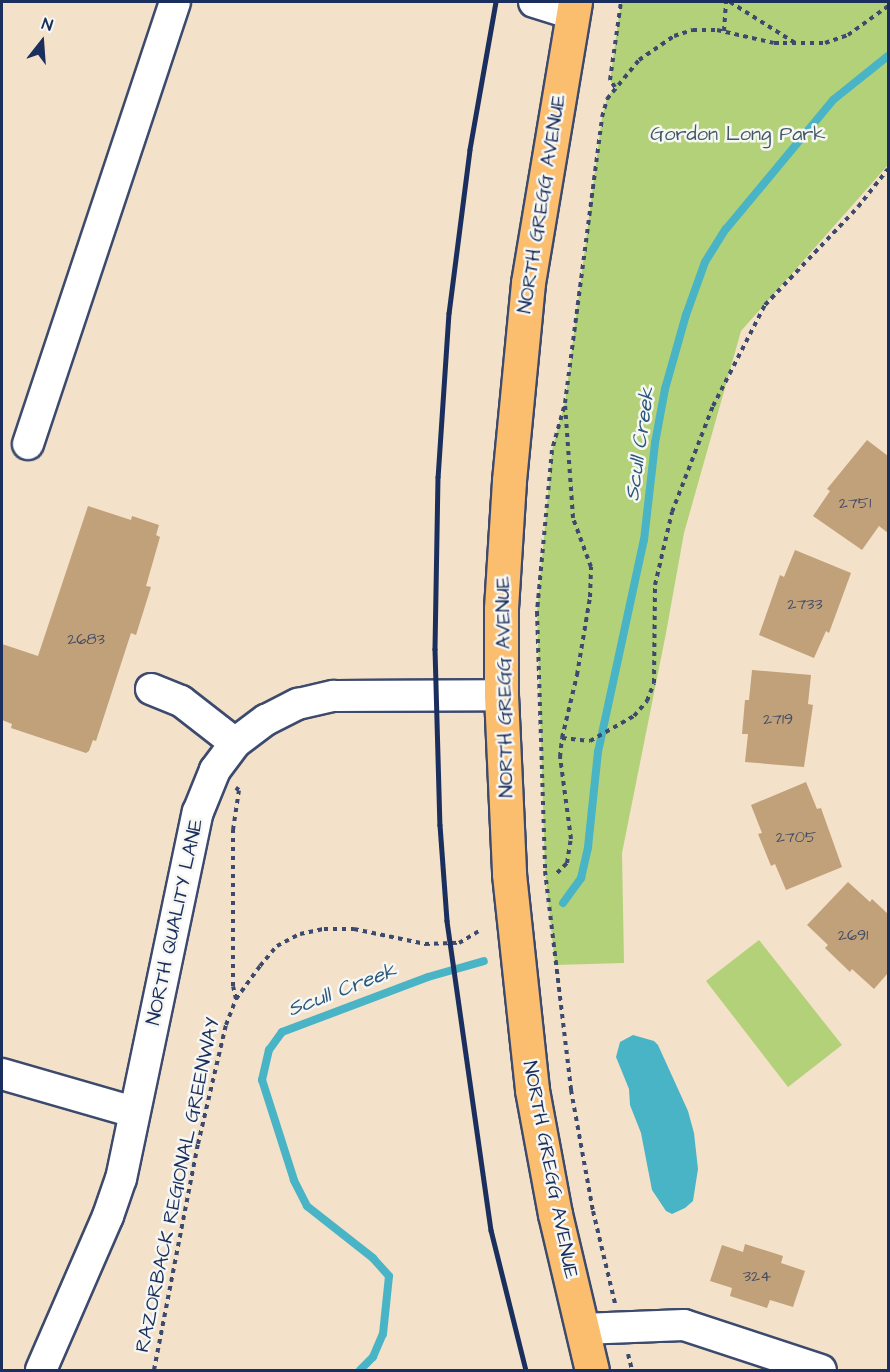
<!DOCTYPE html>
<html>
<head>
<meta charset="utf-8">
<style>
	body { margin:0 }
	#map { position:relative; width:890px; height:1372px; overflow:hidden; background:#f4e1c9; font-family:"Architects Daughter",sans-serif }
	div>[style] { position:absolute }
	.green>* { inset:0; background:#b2d179 }
	.water>* { inset:0; background:#49b4c6 }
	.stream>* { height:8px; margin:-4px; padding:0 4px; transform-origin:4px; border-radius:4px; background:#49b4c6 }
	.building>* { inset:0; background:#c0a17a }
	.path>* { height:4px; margin-top:-2px; transform-origin:0; background:repeating-linear-gradient(90deg,#3c4a6e 0 4.5px,transparent 0 9px) }
	.roads { filter:drop-shadow(2px 0 #3c4a6e) drop-shadow(-2px 0 #3c4a6e) drop-shadow(0 2px #3c4a6e) drop-shadow(0 -2px #3c4a6e) }
	.minor>* { height:30px; margin:-15px; padding:0 15px; transform-origin:15px; border-radius:15px; background:#fff }
	.major>* { height:33px; margin:-16.5px; padding:0 16.5px; transform-origin:16.5px; border-radius:16.5px; background:#fbbd6e }
	.rail>* { height:4.5px; margin:-2.25px; padding:0 2.25px; transform-origin:2.25px; border-radius:2.25px; background:#1b2f5e }
	span { translate:-50% -50%; white-space:nowrap; text-align:center; line-height:1.15; -webkit-text-stroke:5px #f6f6f2; paint-order:stroke }
	.number-label { font-size:16px; color:#444c65 }
	.number-label span { -webkit-text-stroke-width:0 }
	.park-label { font-size:20px; color:#415865 }
	.street-label { font-size:20px; color:#1b2f5e }
	.water-label { font-size:21px; color:#29577d; font-style:italic }
	.frame { position:absolute; inset:0; border:3px solid #1b2f5e; pointer-events:none }
	.north { position:absolute; left:12px; top:12px; width:60px; height:60px; -webkit-text-stroke:4px #f6f6f2; paint-order:stroke; rotate:17deg; font-size:16px; font-weight:700; line-height:24px; text-align:center; color:#1b2f5e }
	.north::after { content:''; display:block; margin:auto; width:21px; height:27px; background:#1b2f5e; clip-path:polygon(50% 0,100% 100%,50% 72%,0 100%) }
</style>
</head>
<body>
<div id="map">
	<div class="green">
		<div style="clip-path:polygon(621px 2px,888px 2px,888px 165px,741px 331px,684px 533px,666px 633px,622px 853px,624px 963px,555px 965px,545px 871px,537px 612px,552px 450px,565px 402px,602px 117px,607px 99px,614px 87px,610px 80px)"></div>
		<div style="clip-path:polygon(759px 940px,842px 1045px,788px 1087px,706px 981px)"></div>
	</div>
	<div class="water">
		<div style="clip-path:polygon(633px 1035px,654px 1041px,658px 1045px,688px 1111px,694px 1133px,698px 1169px,693px 1201px,685px 1208px,672px 1214px,666px 1211px,652px 1190px,641px 1133px,630px 1105px,629px 1089px,616px 1057px,620px 1042px)"></div>
	</div>
	<div class="stream">
		<div style="left:563px;top:903px;width:31px;rotate:-54deg"></div>
		<div style="left:581px;top:878px;width:32px;rotate:-77deg"></div>
		<div style="left:588px;top:847px;width:96px;rotate:-84deg"></div>
		<div style="left:598px;top:752px;width:217px;rotate:-77.8deg"></div>
		<div style="left:644px;top:540px;width:98px;rotate:-83.5deg"></div>
		<div style="left:655px;top:443px;width:55px;rotate:-79.5deg"></div>
		<div style="left:665px;top:389px;width:77px;rotate:-74.2deg"></div>
		<div style="left:686px;top:315px;width:56px;rotate:-70.3deg"></div>
		<div style="left:705px;top:262px;width:39px;rotate:-58deg"></div>
		<div style="left:726px;top:229px;width:168px;rotate:-50.3deg"></div>
		<div style="left:833px;top:100px;width:70px;rotate:-38.7deg"></div>
		<div style="left:360px;top:1370px;width:18px;rotate:-45deg"></div>
		<div style="left:373px;top:1357px;width:25px;rotate:-67deg"></div>
		<div style="left:383px;top:1334px;width:58px;rotate:-84.1deg"></div>
		<div style="left:389px;top:1276px;width:24px;rotate:-132deg"></div>
		<div style="left:373px;top:1258px;width:84px;rotate:-141.8deg"></div>
		<div style="left:307px;top:1206px;width:29px;rotate:-117deg"></div>
		<div style="left:294px;top:1180px;width:105px;rotate:-107.7deg"></div>
		<div style="left:262px;top:1080px;width:31px;rotate:-77deg"></div>
		<div style="left:269px;top:1050px;width:22px;rotate:-54deg"></div>
		<div style="left:282px;top:1032px;width:156px;rotate:-20.6deg"></div>
		<div style="left:428px;top:977px;width:58px;rotate:-15.9deg"></div>
	</div>
	<div class="building">
		<div style="clip-path:polygon(867px 440px,888px 456px,888px 533px,879px 526px,862px 550px,813px 516px,830px 491px,827px 489px)"></div>
		<div style="clip-path:polygon(88px 506px,131px 520px,132px 516px,159px 525px,156px 535px,160px 537px,146px 586px,151px 587px,136px 635px,131px 633px,96px 741px,93px 740px,89px 751px,86px 753px,11px 728px,12px 724px,2px 720px,2px 644px,38px 656px)"></div>
		<div style="clip-path:polygon(795px 550px,851px 573px,829px 633px,826px 631px,814px 658px,759px 635px,780px 575px,784px 577px)"></div>
		<div style="clip-path:polygon(752px 670px,811px 675px,808px 704px,813px 705px,804px 767px,745px 762px,748px 734px,742px 734px,745px 700px,749px 700px)"></div>
		<div style="clip-path:polygon(806px 782px,817px 809px,821px 808px,842px 867px,786px 890px,775px 864px,771px 866px,758px 834px,762px 833px,751px 805px)"></div>
		<div style="clip-path:polygon(848px 882px,870px 902px,872px 899px,888px 914px,888px 973px,874px 989px,852px 969px,850px 972px,825px 948px,828px 945px,807px 925px)"></div>
		<div style="clip-path:polygon(745px 1244px,783px 1256px,781px 1263px,805px 1271px,793px 1307px,770px 1300px,767px 1308px,730px 1296px,732px 1288px,710px 1281px,722px 1245px,743px 1252px)"></div>
	</div>
	<div class="path">
		<div style="left:730px;top:2px;width:77px;rotate:32.2deg"></div>
		<div style="left:724px;top:31px;width:29px;rotate:-86deg"></div>
		<div style="left:615px;top:87px;width:9px;rotate:-126deg"></div>
		<div style="left:610px;top:80px;width:79px;rotate:-82deg"></div>
		<div style="left:564px;top:407px;width:45px;rotate:105.6deg"></div>
		<div style="left:552px;top:450px;width:163px;rotate:95.3deg"></div>
		<div style="left:537px;top:612px;width:259px;rotate:88.2deg"></div>
		<div style="left:545px;top:871px;width:221px;rotate:83.2deg"></div>
		<div style="left:571px;top:1090px;width:123px;rotate:79.7deg"></div>
		<div style="left:593px;top:1211px;width:95px;rotate:76.6deg"></div>
		<div style="left:562px;top:738px;width:28px;rotate:6deg"></div>
		<div style="left:590px;top:741px;width:51px;rotate:-29.6deg"></div>
		<div style="left:634px;top:716px;width:20px;rotate:-49deg"></div>
		<div style="left:647px;top:701px;width:19px;rotate:-69deg"></div>
		<div style="left:654px;top:683px;width:98px;rotate:-89.4deg"></div>
		<div style="left:655px;top:585px;width:75px;rotate:-76.9deg"></div>
		<div style="left:672px;top:512px;width:114px;rotate:-68.9deg"></div>
		<div style="left:713px;top:406px;width:114px;rotate:-62.8deg"></div>
		<div style="left:765px;top:305px;width:135px;rotate:-46.5deg"></div>
		<div style="left:858px;top:207px;width:48px;rotate:-51.7deg"></div>
		<div style="left:557px;top:873px;width:14px;rotate:-45deg"></div>
		<div style="left:567px;top:863px;width:24px;rotate:-81deg"></div>
		<div style="left:571px;top:839px;width:83px;rotate:-97.6deg"></div>
		<div style="left:560px;top:757px;width:19px;rotate:-84deg"></div>
		<div style="left:562px;top:738px;width:65px;rotate:-76.6deg"></div>
		<div style="left:577px;top:675px;width:79px;rotate:-80.5deg"></div>
		<div style="left:590px;top:597px;width:30px;rotate:-88deg"></div>
		<div style="left:591px;top:567px;width:52px;rotate:-110.2deg"></div>
		<div style="left:573px;top:518px;width:115px;rotate:-94deg"></div>
		<div style="left:565px;top:403px;width:288px;rotate:-82.6deg"></div>
		<div style="left:602px;top:117px;width:19px;rotate:-74deg"></div>
		<div style="left:607px;top:99px;width:50px;rotate:-50.6deg"></div>
		<div style="left:639px;top:60px;width:42px;rotate:-34.4deg"></div>
		<div style="left:674px;top:36px;width:20px;rotate:-18deg"></div>
		<div style="left:693px;top:30px;width:24px"></div>
		<div style="left:717px;top:30px;width:58px;rotate:12.8deg"></div>
		<div style="left:774px;top:43px;width:51px"></div>
		<div style="left:825px;top:43px;width:24px;rotate:-19deg"></div>
		<div style="left:848px;top:35px;width:49px;rotate:-35.9deg"></div>
		<div style="left:236px;top:999px;width:13px;rotate:-103deg"></div>
		<div style="left:233px;top:986px;width:156px;rotate:-90deg"></div>
		<div style="left:233px;top:830px;width:40px;rotate:-81.5deg"></div>
		<div style="left:239px;top:790px;width:4px;rotate:-146deg"></div>
		<div style="left:628px;top:1354px;width:16px;rotate:76deg"></div>
		<div style="left:154px;top:1370px;width:230px;rotate:-79deg"></div>
		<div style="left:198px;top:1144px;width:122px;rotate:-76.8deg"></div>
		<div style="left:226px;top:1025px;width:28px;rotate:-69deg"></div>
		<div style="left:236px;top:999px;width:41px;rotate:-54deg"></div>
		<div style="left:260px;top:966px;width:26px;rotate:-50deg"></div>
		<div style="left:277px;top:946px;width:26px;rotate:-28deg"></div>
		<div style="left:300px;top:934px;width:25px;rotate:-12deg"></div>
		<div style="left:324px;top:929px;width:30px"></div>
		<div style="left:354px;top:929px;width:73px;rotate:11.9deg"></div>
		<div style="left:425px;top:944px;width:34px;rotate:-2deg"></div>
		<div style="left:459px;top:943px;width:26px;rotate:-31deg"></div>
	</div>
	<div class="roads">
		<div class="minor">
			<div style="left:534px;top:2px;width:41px;rotate:17.1deg"></div>
			<div style="left:28px;top:444px;width:466px;rotate:-71.6deg"></div>
			<div style="left:151px;top:689px;width:32px;rotate:22deg"></div>
			<div style="left:181px;top:701px;width:68px;rotate:37.9deg"></div>
			<div style="left:2px;top:1074px;width:137px;rotate:16.1deg"></div>
			<div style="left:582px;top:1329px;width:102px;rotate:-2.2deg"></div>
			<div style="left:684px;top:1325px;width:144px;rotate:18.2deg"></div>
			<div style="left:41px;top:1370px;width:168px;rotate:-66.5deg"></div>
			<div style="left:108px;top:1216px;width:39px;rotate:-71deg"></div>
			<div style="left:121px;top:1179px;width:375px;rotate:-78.2deg"></div>
			<div style="left:198px;top:812px;width:45px;rotate:-68deg"></div>
			<div style="left:215px;top:770px;width:34px;rotate:-53deg"></div>
			<div style="left:235px;top:743px;width:39px;rotate:-37deg"></div>
			<div style="left:266px;top:720px;width:36px;rotate:-27deg"></div>
			<div style="left:298px;top:704px;width:37px;rotate:-13deg"></div>
			<div style="left:334px;top:696px;width:167px;rotate:-0.3deg"></div>
		</div>
		<div class="major">
			<div style="left:575px;top:2px;width:285px;rotate:99.5deg"></div>
			<div style="left:528px;top:283px;width:199px;rotate:95.5deg"></div>
			<div style="left:509px;top:481px;width:128px;rotate:93.6deg"></div>
			<div style="left:501px;top:609px;width:86px;rotate:90deg"></div>
			<div style="left:501px;top:695px;width:179px;rotate:87.4deg"></div>
			<div style="left:509px;top:874px;width:217px;rotate:83.9deg"></div>
			<div style="left:532px;top:1090px;width:126px;rotate:79.5deg"></div>
			<div style="left:555px;top:1214px;width:160px;rotate:76.7deg"></div>
		</div>
	</div>
	<div class="rail">
		<div style="left:496px;top:2px;width:150px;rotate:100deg"></div>
		<div style="left:470px;top:150px;width:164px;rotate:97.3deg"></div>
		<div style="left:449px;top:313px;width:164px;rotate:93.8deg"></div>
		<div style="left:438px;top:477px;width:172px;rotate:91deg"></div>
		<div style="left:435px;top:649px;width:176px;rotate:88.4deg"></div>
		<div style="left:440px;top:825px;width:96px;rotate:85.8deg"></div>
		<div style="left:447px;top:921px;width:312px;rotate:81.9deg"></div>
		<div style="left:491px;top:1230px;width:144px;rotate:76deg"></div>
	</div>
	<div class="number-label">
		<span style="left:855px;top:503px">2751</span>
		<span style="left:805px;top:604px">2733</span>
		<span style="left:86px;top:639px">2683</span>
		<span style="left:778px;top:719px">2719</span>
		<span style="left:796px;top:837px">2705</span>
		<span style="left:853px;top:935px">2691</span>
		<span style="left:757px;top:1276px">324</span>
	</div>
	<div class="park-label">
		<span style="left:738px;top:134px">Gordon Long Park</span>
	</div>
	<div class="street-label">
		<span style="left:542px;top:204px;rotate:-81deg">NORTH GREGG AVENUE</span>
		<span style="left:505px;top:687px;rotate:-91deg">NORTH GREGG AVENUE</span>
		<span style="left:175px;top:922px;rotate:-78deg">NORTH QUALITY LANE</span>
		<span style="left:550px;top:1170px;rotate:79deg">NORTH GREGG AVENUE</span>
		<span style="left:178px;top:1185px;rotate:-78deg">RAZORBACK REGIONAL GREENWAY</span>
	</div>
	<div class="water-label">
		<span style="left:640px;top:444px;rotate:-82deg">Scull Creek</span>
		<span style="left:342px;top:990px;rotate:-21deg">Scull Creek</span>
	</div>
	<div class="frame"></div>
	<div class="north">N</div>
</div>
</body>
</html>
